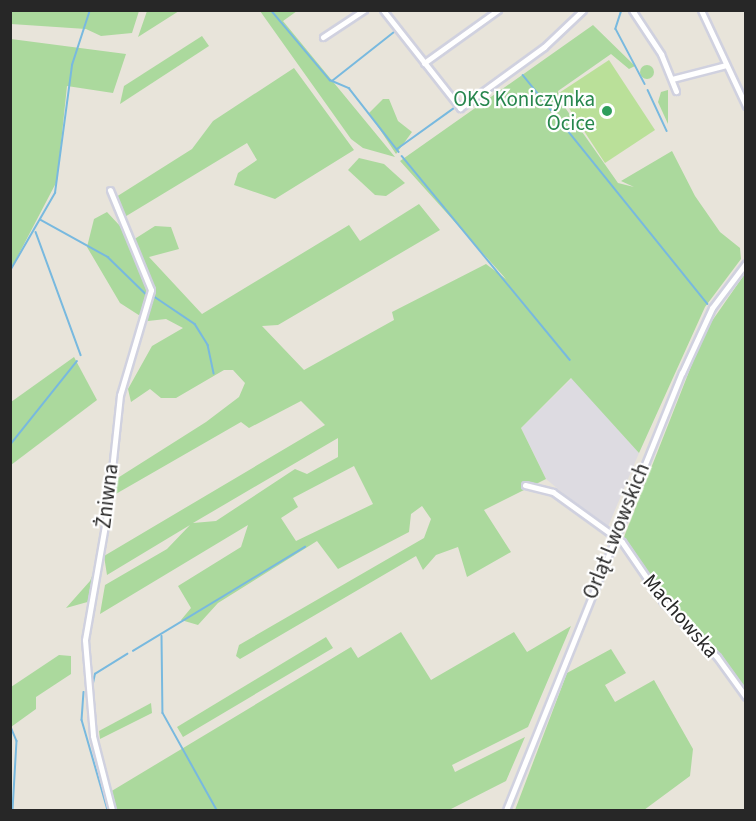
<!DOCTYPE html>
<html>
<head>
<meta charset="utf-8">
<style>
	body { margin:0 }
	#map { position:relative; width:756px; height:821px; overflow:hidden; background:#e8e4da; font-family:"Source Sans 3",sans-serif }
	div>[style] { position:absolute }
	.industrial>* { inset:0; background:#dddbe1 }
	.green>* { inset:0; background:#abd99d }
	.round { border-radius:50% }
	.pitch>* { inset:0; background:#bae099 }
	.stream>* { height:1.5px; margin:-0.75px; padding:0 0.75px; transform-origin:0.75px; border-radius:0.75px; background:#78b9df }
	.roads { filter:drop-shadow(2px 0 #d0d1df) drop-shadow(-2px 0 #d0d1df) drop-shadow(0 2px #d0d1df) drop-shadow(0 -2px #d0d1df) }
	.minor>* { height:5px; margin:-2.5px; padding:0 2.5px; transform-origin:2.5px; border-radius:2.5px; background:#fff }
	.dots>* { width:16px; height:16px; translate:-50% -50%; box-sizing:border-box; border:3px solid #fff; border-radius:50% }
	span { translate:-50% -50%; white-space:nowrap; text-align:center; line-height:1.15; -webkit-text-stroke:4.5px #fff; paint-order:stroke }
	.leisure-label { font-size:21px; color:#27864d }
	.right { translate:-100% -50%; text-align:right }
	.street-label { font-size:21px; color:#272727 }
	.frame { position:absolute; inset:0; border:12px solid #272727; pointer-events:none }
</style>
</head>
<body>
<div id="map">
	<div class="industrial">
		<div style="clip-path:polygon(572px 378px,639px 453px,607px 529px,546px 479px,521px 428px)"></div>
	</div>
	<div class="green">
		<div style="clip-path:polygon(10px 11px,11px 10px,139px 11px,132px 33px,101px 36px,86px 29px,11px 24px)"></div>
		<div style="clip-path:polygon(147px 11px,147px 10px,179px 11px,138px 37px)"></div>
		<div style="clip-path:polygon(260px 11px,297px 11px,283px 21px,395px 157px,363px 148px,351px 139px)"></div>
		<div style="clip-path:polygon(evenodd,593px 25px,635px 66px,629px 69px,611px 54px,558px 91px,559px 99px,618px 183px,634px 187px,621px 181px,672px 151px,695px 196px,720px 232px,740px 248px,741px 259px,705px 307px,639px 453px,571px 378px,521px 428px,546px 479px,484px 510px,511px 552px,467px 577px,458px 547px,436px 555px,423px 570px,416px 556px,240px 659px,236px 656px,239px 645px,424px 538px,431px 519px,422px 506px,411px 514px,409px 532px,338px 569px,317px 541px,218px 603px,198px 625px,181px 620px,191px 608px,178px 586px,241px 547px,248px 525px,100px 614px,105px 585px,167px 549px,190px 525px,107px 575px,104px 556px,325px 425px,301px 401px,249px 428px,241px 422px,114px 495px,116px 479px,206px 422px,239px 397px,245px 383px,233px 370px,224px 370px,176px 398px,161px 398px,150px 389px,131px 402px,128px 389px,152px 346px,183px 328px,166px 319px,148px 321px,120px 303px,87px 247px,94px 219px,107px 212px,133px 240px,155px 226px,171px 227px,179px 249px,149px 257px,202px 314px,349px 225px,360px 241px,419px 204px,440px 230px,278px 325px,262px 326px,304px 370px,394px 320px,392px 312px,486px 264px,506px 279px,400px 161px,593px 25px,338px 438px,338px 457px,307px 474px,295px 469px,216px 521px,193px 523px,338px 438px,593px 25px,354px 466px,373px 504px,296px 541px,281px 518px,298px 507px,293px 498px,354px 466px)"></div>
		<div style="clip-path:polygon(202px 36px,209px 46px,120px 104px,124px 86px)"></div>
		<div style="clip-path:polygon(11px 39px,126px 54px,113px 93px,67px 86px,57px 181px,11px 269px)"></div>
		<div class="round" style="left:640px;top:65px;width:14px;height:14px"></div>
		<div style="clip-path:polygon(294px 68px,354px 150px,275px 199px,234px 185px,238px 173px,257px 160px,247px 143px,123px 218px,116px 197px,192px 149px,213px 121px)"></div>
		<div style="clip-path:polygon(668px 90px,668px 124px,658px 102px,661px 92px)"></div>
		<div style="clip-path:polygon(383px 99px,389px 99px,398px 121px,412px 132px,396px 154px,369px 113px)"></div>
		<div style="clip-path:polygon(359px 158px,384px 164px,405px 183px,386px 196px,375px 195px,348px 170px)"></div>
		<div style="clip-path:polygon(744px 275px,746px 294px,745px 697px,717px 657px,664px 603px,622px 542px,705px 331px)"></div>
		<div style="clip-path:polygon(74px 357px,97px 400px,11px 465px,11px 402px)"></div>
		<div style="clip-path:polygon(97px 564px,91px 601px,66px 608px,90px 581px)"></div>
		<div style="clip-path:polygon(571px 626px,528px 727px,452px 765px,455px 772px,525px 737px,506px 781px,449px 810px,116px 810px,110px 792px,351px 647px,358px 658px,401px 632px,431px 680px,514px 632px,527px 652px)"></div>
		<div style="clip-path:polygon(326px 637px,333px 648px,183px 737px,177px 727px)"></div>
		<div style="clip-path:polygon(611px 649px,626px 673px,605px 685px,615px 702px,654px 680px,693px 749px,690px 776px,644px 810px,515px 810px,567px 673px)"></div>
		<div style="clip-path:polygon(59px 655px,71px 656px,71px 674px,36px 697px,36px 709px,11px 727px,11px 687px)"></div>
		<div style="clip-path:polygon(151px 703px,152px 713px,100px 739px,99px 731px)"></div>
	</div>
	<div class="pitch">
		<div style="clip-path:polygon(609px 60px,655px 130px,605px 163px,559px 93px)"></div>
	</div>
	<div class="stream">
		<div style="left:271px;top:10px;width:92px;rotate:49.9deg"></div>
		<div style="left:330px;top:80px;width:21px;rotate:23deg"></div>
		<div style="left:349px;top:88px;width:81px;rotate:52deg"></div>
		<div style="left:622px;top:10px;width:20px;rotate:108deg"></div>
		<div style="left:616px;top:29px;width:62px;rotate:62.2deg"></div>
		<div style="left:523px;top:75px;width:294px;rotate:51.1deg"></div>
		<div style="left:332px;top:81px;width:79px;rotate:-38.3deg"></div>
		<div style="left:648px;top:90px;width:45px;rotate:65.1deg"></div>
		<div style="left:460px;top:104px;width:49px;rotate:-35deg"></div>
		<div style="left:397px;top:149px;width:70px;rotate:-35.7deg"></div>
		<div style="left:402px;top:156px;width:264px;rotate:50.5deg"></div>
		<div style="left:41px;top:220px;width:77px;rotate:28.9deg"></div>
		<div style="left:108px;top:257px;width:54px;rotate:44.3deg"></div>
		<div style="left:36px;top:232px;width:131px;rotate:69.9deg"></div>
		<div style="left:10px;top:271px;width:90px;rotate:-60deg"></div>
		<div style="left:55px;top:193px;width:129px;rotate:-82.4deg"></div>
		<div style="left:72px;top:65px;width:58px;rotate:-71.9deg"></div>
		<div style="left:155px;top:297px;width:48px;rotate:34deg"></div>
		<div style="left:195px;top:324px;width:25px;rotate:58deg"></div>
		<div style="left:208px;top:345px;width:29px;rotate:78deg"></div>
		<div style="left:10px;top:445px;width:107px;rotate:-51.4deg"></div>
		<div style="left:162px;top:636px;width:77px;rotate:89.3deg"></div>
		<div style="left:163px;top:713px;width:111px;rotate:60.9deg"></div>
		<div style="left:133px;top:651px;width:201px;rotate:-31.2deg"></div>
		<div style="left:92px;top:688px;width:14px;rotate:-78deg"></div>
		<div style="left:95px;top:674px;width:38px;rotate:-32deg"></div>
		<div style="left:84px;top:692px;width:28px;rotate:94deg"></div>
		<div style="left:82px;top:720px;width:94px;rotate:73.9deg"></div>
		<div style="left:11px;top:727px;width:15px;rotate:67deg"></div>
		<div style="left:17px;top:741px;width:69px;rotate:93.3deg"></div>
	</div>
	<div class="roads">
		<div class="minor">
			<div style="left:383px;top:10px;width:125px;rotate:51.8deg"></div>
			<div style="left:460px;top:108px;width:104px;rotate:-36deg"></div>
			<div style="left:544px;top:47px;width:54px;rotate:-43.5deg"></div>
			<div style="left:632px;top:10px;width:53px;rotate:56.6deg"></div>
			<div style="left:661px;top:54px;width:40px;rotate:68deg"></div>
			<div style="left:701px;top:10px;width:106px;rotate:64.9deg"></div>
			<div style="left:323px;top:37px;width:49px;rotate:-33.4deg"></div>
			<div style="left:424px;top:63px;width:91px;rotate:-35.6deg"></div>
			<div style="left:672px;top:79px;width:56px;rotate:-14.5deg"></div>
			<div style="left:110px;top:190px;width:108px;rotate:67.7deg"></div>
			<div style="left:151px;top:290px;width:109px;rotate:106.4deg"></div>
			<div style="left:120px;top:395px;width:114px;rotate:96.1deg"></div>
			<div style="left:108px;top:508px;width:134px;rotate:99.9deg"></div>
			<div style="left:85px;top:640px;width:96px;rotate:85.2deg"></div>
			<div style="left:93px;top:736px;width:76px;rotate:75.6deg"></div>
			<div style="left:525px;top:485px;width:29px;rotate:14deg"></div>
			<div style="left:553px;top:492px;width:85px;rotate:35.9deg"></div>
			<div style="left:622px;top:542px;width:74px;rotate:55.5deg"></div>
			<div style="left:664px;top:603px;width:76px;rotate:45.5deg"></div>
			<div style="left:717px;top:657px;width:49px;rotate:54.1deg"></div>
			<div style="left:506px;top:810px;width:471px;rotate:-68.1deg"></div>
			<div style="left:682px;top:373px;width:72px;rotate:-65.2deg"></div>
			<div style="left:712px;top:308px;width:56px;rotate:-52.9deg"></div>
		</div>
	</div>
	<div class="dots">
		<div style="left:607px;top:111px;background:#2e9e5b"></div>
	</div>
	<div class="leisure-label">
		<span class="right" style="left:595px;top:111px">OKS Koniczynka<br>Ocice</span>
	</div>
	<div class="street-label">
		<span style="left:107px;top:496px;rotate:-83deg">Żniwna</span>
		<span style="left:616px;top:531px;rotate:-68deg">Orląt Lwowskich</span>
		<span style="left:681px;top:616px;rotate:49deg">Machowska</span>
	</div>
	<div class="frame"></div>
</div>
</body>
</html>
